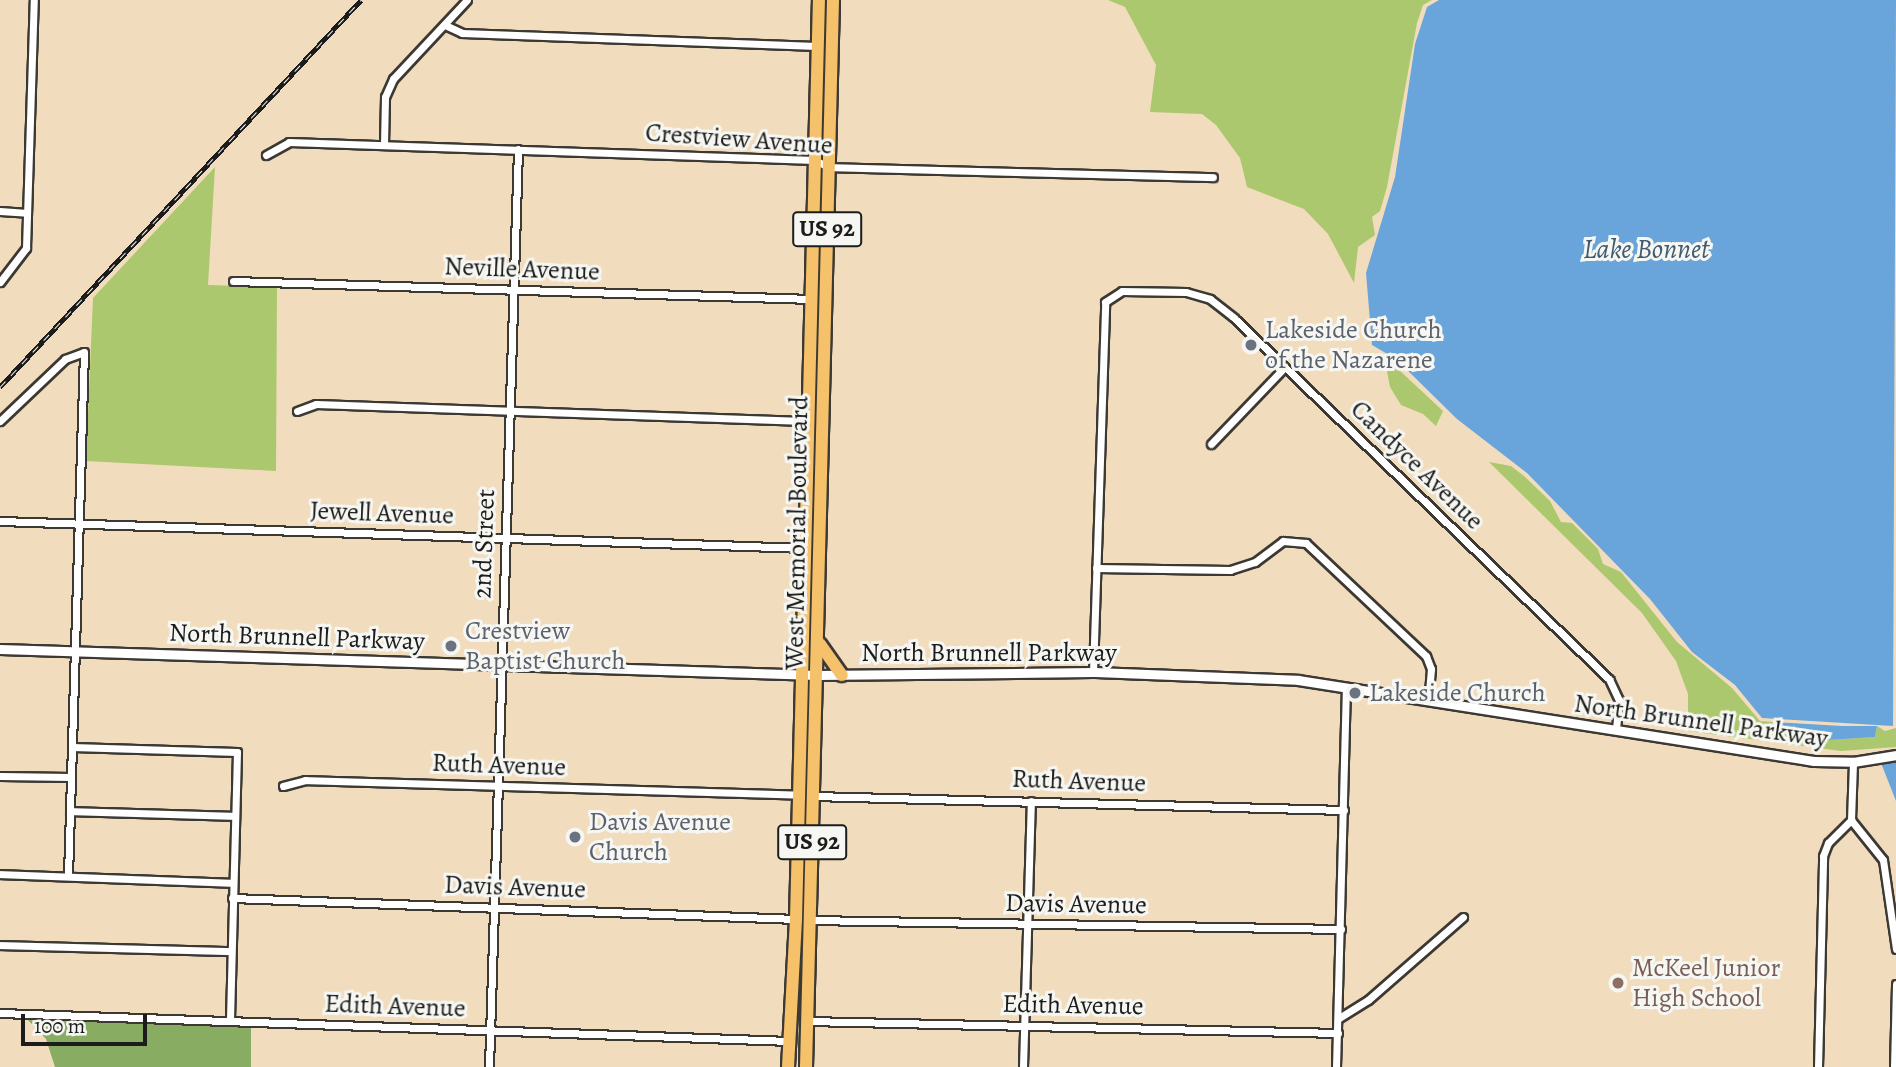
<!DOCTYPE html>
<html>
<head>
<meta charset="utf-8">
<style>
	body { margin:0 }
	#map { position:relative; width:1896px; height:1067px; overflow:hidden; background:#f1dcbd; font-family:Alegreya,serif }
	div>[style] { position:absolute }
	.green>* { inset:0; background:#abc86e }
	.forest>* { inset:0; background:#88ac61 }
	.water>* { inset:0; background:#69a5da }
	.roads { filter:drop-shadow(2px 0 #3c3934) drop-shadow(-2px 0 #3c3934) drop-shadow(0 2px #3c3934) drop-shadow(0 -2px #3c3934) }
	.minor>* { height:7px; margin:-3.5px; padding:0 3.5px; transform-origin:3.5px; border-radius:3.5px; background:#fff }
	.tertiary>* { height:9px; margin:-4.5px; padding:0 4.5px; transform-origin:4.5px; border-radius:4.5px; background:#fff }
	.primary>* { height:12px; margin:-6px; padding:0 6px; transform-origin:6px; border-radius:6px; background:#f5c16b }
	.rail>* { height:5px; margin-top:-2.5px; transform-origin:0; background:repeating-linear-gradient(90deg,#f6f6f2 0 8px,#1c1c1c 0 16px); box-sizing:border-box; border-block:2px solid #1c1c1c }
	.dots>* { width:19px; height:19px; translate:-50% -50%; box-sizing:border-box; border:4px solid #f6f6f2; border-radius:50% }
	span { translate:-50% -50%; white-space:nowrap; text-align:center; line-height:1.15; -webkit-text-stroke:6px #f6f6f2; paint-order:stroke }
	.shield-label span { padding:2px 5px; background:#f6f6f2; border:2px solid; border-radius:5px; -webkit-text-stroke-width:0 }
	.shield-label { font-size:24px; color:#1c1c1c; font-weight:700 }
	.street-label { font-size:26px; color:#1c1c1c }
	.worship-label { font-size:26px; color:#5b616d }
	.left { translate:0 -50%; text-align:left }
	.education-label { font-size:26px; color:#785e54 }
	.water-label { font-size:28px; color:#3f5a71; font-style:italic }
	.scale { position:absolute; left:21px; top:1014px; width:126px; height:32px; box-sizing:border-box; border:4px solid #1c1c1c; border-top:0; padding-left:9px; font-size:21px; line-height:24px; white-space:nowrap; color:#1c1c1c; -webkit-text-stroke:5px #f6f6f2; paint-order:stroke }
</style>
</head>
<body>
<div id="map">
	<div class="green">
		<div style="clip-path:polygon(1108px 0,1432px 0,1423px 5px,1417px 23px,1387px 187px,1380px 211px,1372px 217px,1375px 235px,1358px 247px,1354px 283px,1328px 234px,1304px 209px,1247px 187px,1240px 158px,1216px 125px,1202px 114px,1150px 112px,1156px 65px,1125px 7px)"></div>
		<div style="clip-path:polygon(215px 167px,208px 285px,277px 287px,276px 471px,86px 461px,93px 298px)"></div>
		<div style="clip-path:polygon(1384px 356px,1443px 411px,1436px 426px,1423px 414px,1401px 405px,1390px 387px)"></div>
		<div style="clip-path:polygon(1489px 462px,1511px 466px,1524px 476px,1550px 501px,1561px 522px,1572px 523px,1598px 549px,1603px 564px,1621px 572px,1677px 642px,1732px 688px,1760px 721px,1774px 722px,1795px 740px,1812px 741px,1875px 737px,1877px 726px,1885px 731px,1896px 728px,1896px 747px,1841px 751px,1688px 731px,1688px 694px,1676px 661px,1642px 613px)"></div>
	</div>
	<div class="forest">
		<div style="clip-path:polygon(27px 1019px,251px 1026px,251px 1067px,55px 1067px,46px 1039px)"></div>
	</div>
	<div class="water">
		<div style="clip-path:polygon(1439px 0,1896px 0,1893px 726px,1762px 718px,1735px 685px,1692px 652px,1650px 599px,1527px 473px,1457px 419px,1396px 359px,1372px 345px,1366px 273px,1395px 177px,1415px 44px,1427px 7px)"></div>
		<div style="clip-path:polygon(1774px 722px,1842px 726px,1877px 726px,1875px 737px,1813px 741px,1795px 740px)"></div>
		<div style="clip-path:polygon(1896px 760px,1896px 801px,1881px 763px)"></div>
	</div>
	<div class="roads">
		<div class="minor">
			<div style="left:445px;top:25px;width:19px;rotate:25deg"></div>
			<div style="left:462px;top:33px;width:355px;rotate:2.1deg"></div>
			<div style="left:384px;top:145px;width:48px;rotate:-88.8deg"></div>
			<div style="left:385px;top:97px;width:20px;rotate:-66deg"></div>
			<div style="left:393px;top:79px;width:108px;rotate:-46.9deg"></div>
			<div style="left:266px;top:155px;width:26px;rotate:-29deg"></div>
			<div style="left:289px;top:142px;width:526px;rotate:1.96deg"></div>
			<div style="left:815px;top:160px;width:15px;rotate:28deg"></div>
			<div style="left:828px;top:167px;width:385px;rotate:1.5deg"></div>
			<div style="left:0;top:211px;width:27px;rotate:4deg"></div>
			<div style="left:233px;top:281px;width:578px;rotate:1.78deg"></div>
			<div style="left:0;top:282px;width:43px;rotate:-52.6deg"></div>
			<div style="left:26px;top:248px;width:248px;rotate:-88.2deg"></div>
			<div style="left:297px;top:411px;width:20px;rotate:-20deg"></div>
			<div style="left:316px;top:404px;width:491px;rotate:2deg"></div>
			<div style="left:0;top:421px;width:90px;rotate:-43.6deg"></div>
			<div style="left:65px;top:359px;width:20px;rotate:-20deg"></div>
			<div style="left:84px;top:352px;width:524px;rotate:91.75deg"></div>
			<div style="left:1211px;top:444px;width:105px;rotate:-46.2deg"></div>
			<div style="left:0;top:521px;width:804px;rotate:1.92deg"></div>
			<div style="left:1096px;top:568px;width:134px;rotate:0.9deg"></div>
			<div style="left:1230px;top:570px;width:26px;rotate:-18deg"></div>
			<div style="left:1255px;top:562px;width:35px;rotate:-37deg"></div>
			<div style="left:1283px;top:541px;width:23px;rotate:5deg"></div>
			<div style="left:1306px;top:543px;width:165px;rotate:43.3deg"></div>
			<div style="left:1426px;top:656px;width:14px;rotate:69deg"></div>
			<div style="left:1431px;top:669px;width:32px;rotate:95deg"></div>
			<div style="left:1093px;top:672px;width:370px;rotate:-88.1deg"></div>
			<div style="left:1105px;top:302px;width:20px;rotate:-33deg"></div>
			<div style="left:1122px;top:291px;width:64px;rotate:0.9deg"></div>
			<div style="left:1186px;top:292px;width:25px;rotate:16deg"></div>
			<div style="left:1210px;top:299px;width:31px;rotate:38deg"></div>
			<div style="left:1234px;top:318px;width:521px;rotate:43.91deg"></div>
			<div style="left:1609px;top:679px;width:23px;rotate:65deg"></div>
			<div style="left:1619px;top:700px;width:30px;rotate:96deg"></div>
			<div style="left:72px;top:747px;width:165px;rotate:1.7deg"></div>
			<div style="left:237px;top:752px;width:269px;rotate:91.5deg"></div>
			<div style="left:0;top:776px;width:71px;rotate:0.8deg"></div>
			<div style="left:283px;top:786px;width:23px;rotate:-15deg"></div>
			<div style="left:305px;top:780px;width:493px;rotate:1.7deg"></div>
			<div style="left:813px;top:796px;width:531px;rotate:1.51deg"></div>
			<div style="left:70px;top:811px;width:165px;rotate:1.7deg"></div>
			<div style="left:1851px;top:820px;width:51px;rotate:51.3deg"></div>
			<div style="left:1883px;top:860px;width:90px;rotate:81.7deg"></div>
			<div style="left:0;top:874px;width:233px;rotate:2.2deg"></div>
			<div style="left:232px;top:898px;width:564px;rotate:2.13deg"></div>
			<div style="left:810px;top:920px;width:531px;rotate:0.97deg"></div>
			<div style="left:0;top:945px;width:231px;rotate:1.5deg"></div>
			<div style="left:0;top:1013px;width:790px;rotate:2.03deg"></div>
			<div style="left:1339px;top:1018px;width:34px;rotate:-32deg"></div>
			<div style="left:1368px;top:1000px;width:126px;rotate:-41.1deg"></div>
			<div style="left:807px;top:1021px;width:531px;rotate:1.29deg"></div>
			<div style="left:489px;top:1067px;width:918px;rotate:-88.19deg"></div>
			<div style="left:1023px;top:1067px;width:266px;rotate:-88.3deg"></div>
			<div style="left:1336px;top:1067px;width:378px;rotate:-88.5deg"></div>
			<div style="left:1818px;top:1067px;width:211px;rotate:-88.6deg"></div>
			<div style="left:1823px;top:856px;width:14px;rotate:-69deg"></div>
			<div style="left:1828px;top:843px;width:33px;rotate:-45deg"></div>
			<div style="left:1851px;top:820px;width:58px;rotate:-88deg"></div>
			<div style="left:1894px;top:1067px;width:83px;rotate:-88.6deg"></div>
		</div>
		<div class="tertiary">
			<div style="left:0;top:649px;width:817px;rotate:1.82deg"></div>
			<div style="left:817px;top:675px;width:276px;rotate:-0.6deg"></div>
			<div style="left:1093px;top:672px;width:205px;rotate:2.2deg"></div>
			<div style="left:1298px;top:680px;width:522px;rotate:8.92deg"></div>
			<div style="left:1814px;top:761px;width:39px;rotate:1deg"></div>
			<div style="left:1853px;top:762px;width:44px;rotate:-9.2deg"></div>
		</div>
		<div class="primary">
			<div style="left:820px;top:644px;width:38px;rotate:55deg"></div>
			<div style="left:788px;top:1067px;width:148px;rotate:-86.9deg"></div>
			<div style="left:796px;top:919px;width:919px;rotate:-88.57deg"></div>
			<div style="left:806px;top:1067px;width:1067px;rotate:-88.55deg"></div>
		</div>
	</div>
	<div class="rail">
		<div style="left:0;top:387px;width:529px;rotate:-46.99deg"></div>
	</div>
	<div class="dots">
		<div style="left:1251px;top:345px;background:#6b7280"></div>
		<div style="left:451px;top:646px;background:#6b7280"></div>
		<div style="left:1355px;top:693px;background:#6b7280"></div>
		<div style="left:575px;top:837px;background:#6b7280"></div>
		<div style="left:1618px;top:983px;background:#8d6e63"></div>
	</div>
	<div class="shield-label">
		<span style="left:827px;top:229px">US 92</span>
		<span style="left:812px;top:842px">US 92</span>
	</div>
	<div class="street-label">
		<span style="left:739px;top:139px;rotate:4deg">Crestview Avenue</span>
		<span style="left:522px;top:269px;rotate:2deg">Neville Avenue</span>
		<span style="left:1417px;top:465px;rotate:44deg">Candyce Avenue</span>
		<span style="left:382px;top:513px;rotate:2deg">Jewell Avenue</span>
		<span style="left:797px;top:533px;rotate:-89deg">West Memorial Boulevard</span>
		<span style="left:484px;top:544px;rotate:-88deg">2nd Street</span>
		<span style="left:297px;top:637px;rotate:2deg">North Brunnell Parkway</span>
		<span style="left:989px;top:653px">North Brunnell Parkway</span>
		<span style="left:1701px;top:721px;rotate:8deg">North Brunnell Parkway</span>
		<span style="left:499px;top:765px;rotate:2deg">Ruth Avenue</span>
		<span style="left:1079px;top:781px;rotate:2deg">Ruth Avenue</span>
		<span style="left:515px;top:887px;rotate:2deg">Davis Avenue</span>
		<span style="left:1076px;top:904px;rotate:1deg">Davis Avenue</span>
		<span style="left:1073px;top:1005px;rotate:1deg">Edith Avenue</span>
		<span style="left:395px;top:1006px;rotate:2deg">Edith Avenue</span>
	</div>
	<div class="worship-label">
		<span class="left" style="left:1265px;top:345px">Lakeside Church<br>of the Nazarene</span>
		<span class="left" style="left:465px;top:646px">Crestview<br>Baptist Church</span>
		<span class="left" style="left:1369px;top:693px">Lakeside Church</span>
		<span class="left" style="left:589px;top:837px">Davis Avenue<br>Church</span>
	</div>
	<div class="education-label">
		<span class="left" style="left:1632px;top:983px">McKeel Junior<br>High School</span>
	</div>
	<div class="water-label">
		<span style="left:1646px;top:249px">Lake Bonnet</span>
	</div>
	<div class="scale">100 m</div>
</div>
</body>
</html>
